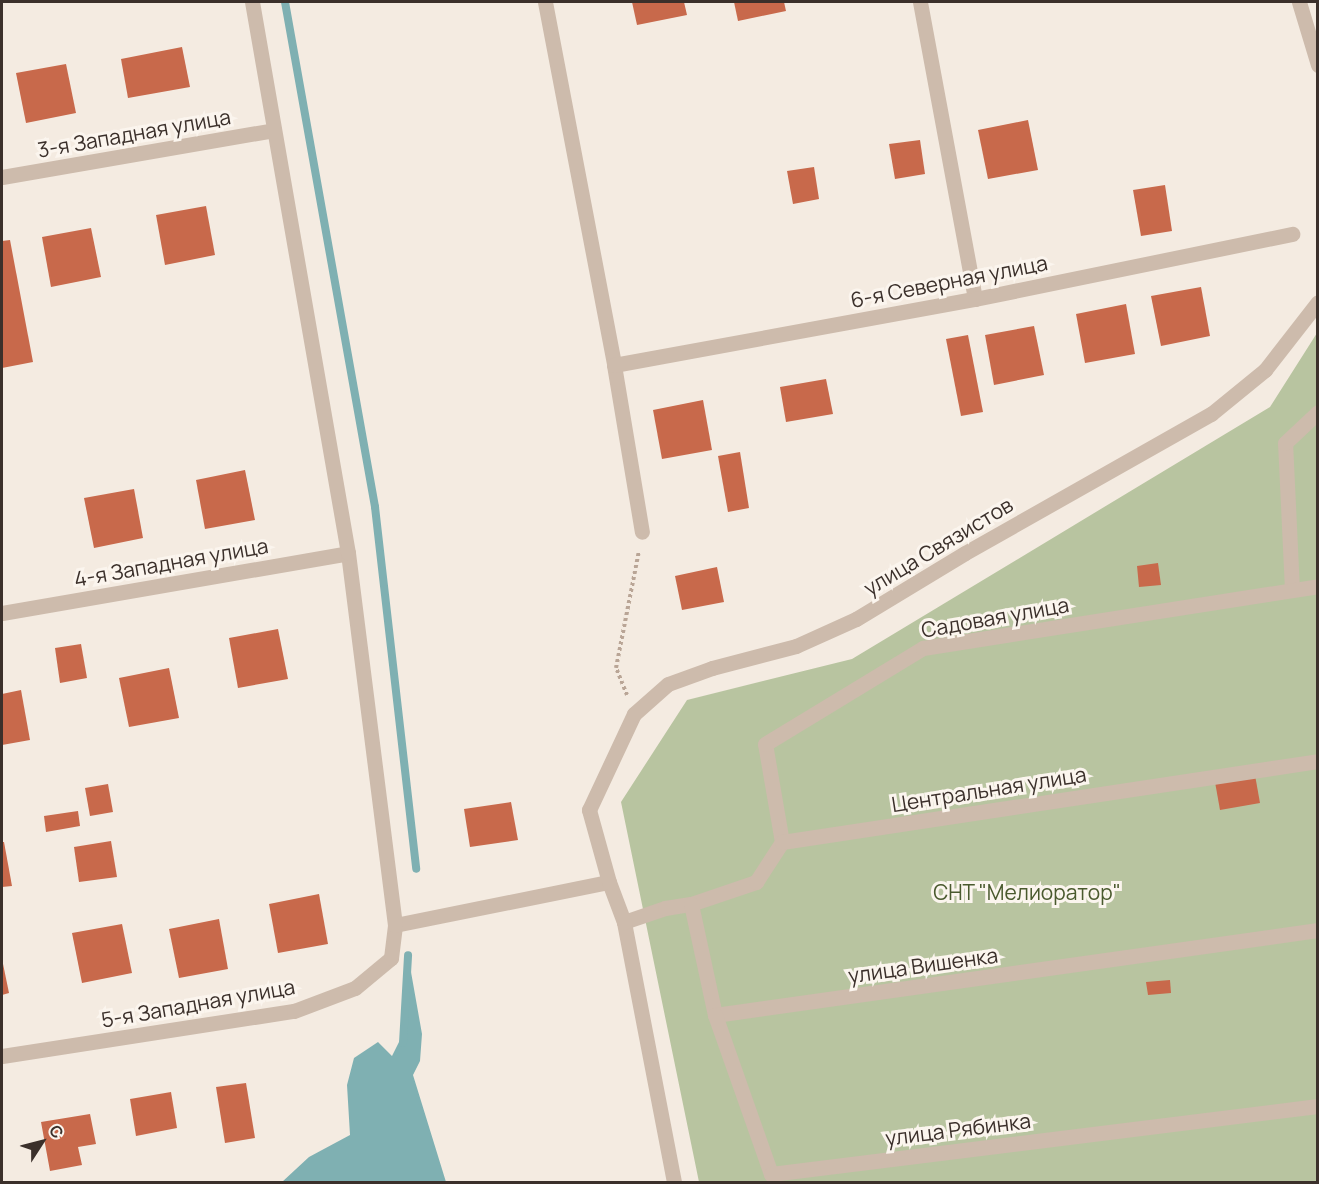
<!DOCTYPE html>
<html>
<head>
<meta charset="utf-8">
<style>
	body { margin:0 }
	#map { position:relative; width:1319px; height:1184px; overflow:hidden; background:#f4ebe1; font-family:Manrope,sans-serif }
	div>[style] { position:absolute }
	.green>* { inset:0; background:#b8c4a0 }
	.water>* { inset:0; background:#7fb0b2 }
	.stream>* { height:8px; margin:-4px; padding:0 4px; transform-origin:4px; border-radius:4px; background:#7fb0b2 }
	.building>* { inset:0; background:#c8694b }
	.path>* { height:4px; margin-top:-2px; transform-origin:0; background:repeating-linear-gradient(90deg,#b9a596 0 3px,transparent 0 6px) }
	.minor>* { height:15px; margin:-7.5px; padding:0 7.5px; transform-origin:7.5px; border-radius:7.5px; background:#cdbbac }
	span { translate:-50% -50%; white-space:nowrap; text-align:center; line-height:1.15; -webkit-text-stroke:6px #fbf5ee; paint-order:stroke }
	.street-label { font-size:21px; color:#3b302b }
	.park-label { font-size:21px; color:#4a5a2e }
	.frame { position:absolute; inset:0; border:3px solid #3b302b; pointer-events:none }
	.north { position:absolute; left:12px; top:1112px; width:60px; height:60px; -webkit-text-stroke:4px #fbf5ee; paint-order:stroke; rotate:54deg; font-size:16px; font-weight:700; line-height:24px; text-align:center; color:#3b302b }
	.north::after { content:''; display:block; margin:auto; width:21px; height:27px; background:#3b302b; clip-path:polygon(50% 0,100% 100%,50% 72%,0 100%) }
</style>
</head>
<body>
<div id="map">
	<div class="green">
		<div style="clip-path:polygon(1317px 333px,1317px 1182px,699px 1182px,621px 802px,687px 700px,852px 659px,1270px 407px)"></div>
	</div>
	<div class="water">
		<div style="clip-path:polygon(408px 955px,422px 1034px,420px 1061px,413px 1075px,446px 1182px,282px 1182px,309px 1157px,350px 1135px,347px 1085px,354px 1058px,378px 1042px,392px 1056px,408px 1024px)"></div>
	</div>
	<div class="stream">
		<div style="left:285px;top:2px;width:513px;rotate:79.89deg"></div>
		<div style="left:375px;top:507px;width:364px;rotate:83.5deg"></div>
		<div style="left:403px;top:1043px;width:88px;rotate:-86.7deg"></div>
	</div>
	<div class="building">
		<div style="clip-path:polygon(632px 2px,684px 2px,687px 15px,637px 25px)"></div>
		<div style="clip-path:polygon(734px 2px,784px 2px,786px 11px,738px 21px)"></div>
		<div style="clip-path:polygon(182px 47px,190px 87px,128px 98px,121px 59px)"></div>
		<div style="clip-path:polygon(66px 64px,76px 113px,26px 123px,16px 73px)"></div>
		<div style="clip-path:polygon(1028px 120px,1038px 170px,988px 179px,978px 130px)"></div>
		<div style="clip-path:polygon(920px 140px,925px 174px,895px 179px,889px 144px)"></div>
		<div style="clip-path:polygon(814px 167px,819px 199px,793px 204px,787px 171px)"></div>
		<div style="clip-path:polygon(1165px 185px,1172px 231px,1141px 236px,1133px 190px)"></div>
		<div style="clip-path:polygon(206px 206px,215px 255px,165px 265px,156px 215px)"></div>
		<div style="clip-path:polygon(91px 228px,101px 277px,51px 287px,42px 237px)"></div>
		<div style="clip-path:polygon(10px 240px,33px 362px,2px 368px,2px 241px)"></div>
		<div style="clip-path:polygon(1201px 287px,1210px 336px,1161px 346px,1151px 296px)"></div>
		<div style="clip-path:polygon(1126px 304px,1135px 354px,1085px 363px,1076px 314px)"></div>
		<div style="clip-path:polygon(1034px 326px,1044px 375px,994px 385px,985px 335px)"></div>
		<div style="clip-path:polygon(968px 335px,983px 412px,961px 416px,946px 339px)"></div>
		<div style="clip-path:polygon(826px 379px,833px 414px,786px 422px,780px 387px)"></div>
		<div style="clip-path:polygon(703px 400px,712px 450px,662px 459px,653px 410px)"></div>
		<div style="clip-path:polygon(740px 452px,749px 508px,728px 512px,718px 456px)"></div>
		<div style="clip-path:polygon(245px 470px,255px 520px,205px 529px,196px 480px)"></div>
		<div style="clip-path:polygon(134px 489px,143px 538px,94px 548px,84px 498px)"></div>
		<div style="clip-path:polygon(1158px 563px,1161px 585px,1139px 587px,1137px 566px)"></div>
		<div style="clip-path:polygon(717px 567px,724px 602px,682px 610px,675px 576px)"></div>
		<div style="clip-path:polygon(278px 629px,288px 679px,238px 688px,229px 638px)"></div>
		<div style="clip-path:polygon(81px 644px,87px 678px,60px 683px,55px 648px)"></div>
		<div style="clip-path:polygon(169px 668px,179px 718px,129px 727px,119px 678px)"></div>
		<div style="clip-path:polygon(21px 690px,30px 740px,2px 745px,2px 694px)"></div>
		<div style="clip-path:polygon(1255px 775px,1260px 803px,1220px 810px,1215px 782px)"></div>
		<div style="clip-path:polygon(108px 784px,113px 812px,90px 816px,85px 788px)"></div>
		<div style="clip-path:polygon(511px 802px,518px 840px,470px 847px,464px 809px)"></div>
		<div style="clip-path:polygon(78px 811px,80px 826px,46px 832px,44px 816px)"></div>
		<div style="clip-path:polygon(111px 841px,117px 877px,79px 882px,74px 847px)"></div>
		<div style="clip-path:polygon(2px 842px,4px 842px,12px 886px,2px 887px)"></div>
		<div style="clip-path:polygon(319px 894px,328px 944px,278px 953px,269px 904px)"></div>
		<div style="clip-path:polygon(219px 919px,228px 969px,179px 978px,169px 929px)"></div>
		<div style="clip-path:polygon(122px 924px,132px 973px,82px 983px,72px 933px)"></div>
		<div style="clip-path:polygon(2px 959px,9px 993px,2px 995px)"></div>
		<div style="clip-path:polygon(1170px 980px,1171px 993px,1148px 995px,1146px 982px)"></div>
		<div style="clip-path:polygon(246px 1083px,255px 1138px,225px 1143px,216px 1087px)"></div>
		<div style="clip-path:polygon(171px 1092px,177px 1128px,136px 1136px,130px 1099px)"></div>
		<div style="clip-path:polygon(90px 1114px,96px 1144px,78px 1147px,82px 1165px,50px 1171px,41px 1122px)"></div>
	</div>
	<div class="path">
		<div style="left:627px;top:695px;width:29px;rotate:-112deg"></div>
		<div style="left:616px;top:668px;width:119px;rotate:-78.9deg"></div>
	</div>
	<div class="minor">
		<div style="left:545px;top:2px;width:369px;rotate:79.2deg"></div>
		<div style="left:614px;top:365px;width:169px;rotate:80.5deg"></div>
		<div style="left:920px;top:2px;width:302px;rotate:79.5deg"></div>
		<div style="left:1299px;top:2px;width:66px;rotate:73.2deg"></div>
		<div style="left:2px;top:177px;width:276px;rotate:-9.8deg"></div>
		<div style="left:614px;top:365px;width:367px;rotate:-10.4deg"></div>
		<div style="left:975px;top:299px;width:324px;rotate:-11.6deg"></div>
		<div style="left:1292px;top:590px;width:147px;rotate:-92.7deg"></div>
		<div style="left:1285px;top:443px;width:45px;rotate:-43.2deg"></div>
		<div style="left:2px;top:613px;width:351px;rotate:-9.8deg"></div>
		<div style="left:782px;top:842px;width:99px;rotate:-99.8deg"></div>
		<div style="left:765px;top:744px;width:185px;rotate:-31.3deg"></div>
		<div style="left:923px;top:648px;width:400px;rotate:-8.9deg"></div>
		<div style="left:691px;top:904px;width:69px;rotate:-18.7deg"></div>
		<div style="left:756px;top:882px;width:48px;rotate:-57deg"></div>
		<div style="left:782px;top:842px;width:542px;rotate:-8.59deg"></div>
		<div style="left:624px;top:922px;width:43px;rotate:-18.9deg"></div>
		<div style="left:665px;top:908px;width:26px;rotate:-9deg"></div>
		<div style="left:691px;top:904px;width:114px;rotate:77.8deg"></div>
		<div style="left:715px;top:1015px;width:609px;rotate:-8.02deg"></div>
		<div style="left:395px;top:925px;width:218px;rotate:-11.4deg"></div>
		<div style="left:715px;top:1015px;width:169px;rotate:70.6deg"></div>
		<div style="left:771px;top:1174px;width:551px;rotate:-7.09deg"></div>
		<div style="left:2px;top:1056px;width:295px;rotate:-8.8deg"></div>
		<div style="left:294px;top:1011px;width:65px;rotate:-20.7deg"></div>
		<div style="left:355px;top:988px;width:47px;rotate:-39.8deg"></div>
		<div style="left:391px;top:958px;width:33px;rotate:-83deg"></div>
		<div style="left:395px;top:925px;width:375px;rotate:-97.2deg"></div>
		<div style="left:348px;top:553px;width:559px;rotate:-99.88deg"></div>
		<div style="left:674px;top:1182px;width:265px;rotate:-100.9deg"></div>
		<div style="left:624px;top:922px;width:43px;rotate:-110.6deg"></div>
		<div style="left:609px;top:882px;width:75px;rotate:-105.5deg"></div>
		<div style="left:589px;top:810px;width:106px;rotate:-64.9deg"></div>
		<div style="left:634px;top:714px;width:45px;rotate:-41.4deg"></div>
		<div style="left:668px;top:684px;width:47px;rotate:-20deg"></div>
		<div style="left:712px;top:668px;width:87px;rotate:-14.7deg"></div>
		<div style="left:796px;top:646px;width:66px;rotate:-24.2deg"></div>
		<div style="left:856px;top:619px;width:127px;rotate:-31.2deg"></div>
		<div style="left:965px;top:553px;width:283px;rotate:-29.5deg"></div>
		<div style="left:1211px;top:414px;width:70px;rotate:-39.2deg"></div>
		<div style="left:1265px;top:370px;width:86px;rotate:-52.1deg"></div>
	</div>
	<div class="street-label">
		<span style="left:134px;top:133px;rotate:-10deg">3-я Западная улица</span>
		<span style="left:949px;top:281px;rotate:-11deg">6-я Северная улица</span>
		<span style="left:938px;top:546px;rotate:-31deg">улица Связистов</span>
		<span style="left:171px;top:562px;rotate:-10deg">4-я Западная улица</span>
		<span style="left:995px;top:617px;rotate:-10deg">Садовая улица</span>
		<span style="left:989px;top:789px;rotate:-9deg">Центральная улица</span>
		<span style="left:923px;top:965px;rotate:-8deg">улица Вишенка</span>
		<span style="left:198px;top:1003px;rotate:-10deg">5-я Западная улица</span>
		<span style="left:958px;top:1129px;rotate:-7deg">улица Рябинка</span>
	</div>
	<div class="park-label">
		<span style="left:1027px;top:892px">СНТ "Мелиоратор"</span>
	</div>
	<div class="frame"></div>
	<div class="north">С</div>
</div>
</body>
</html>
